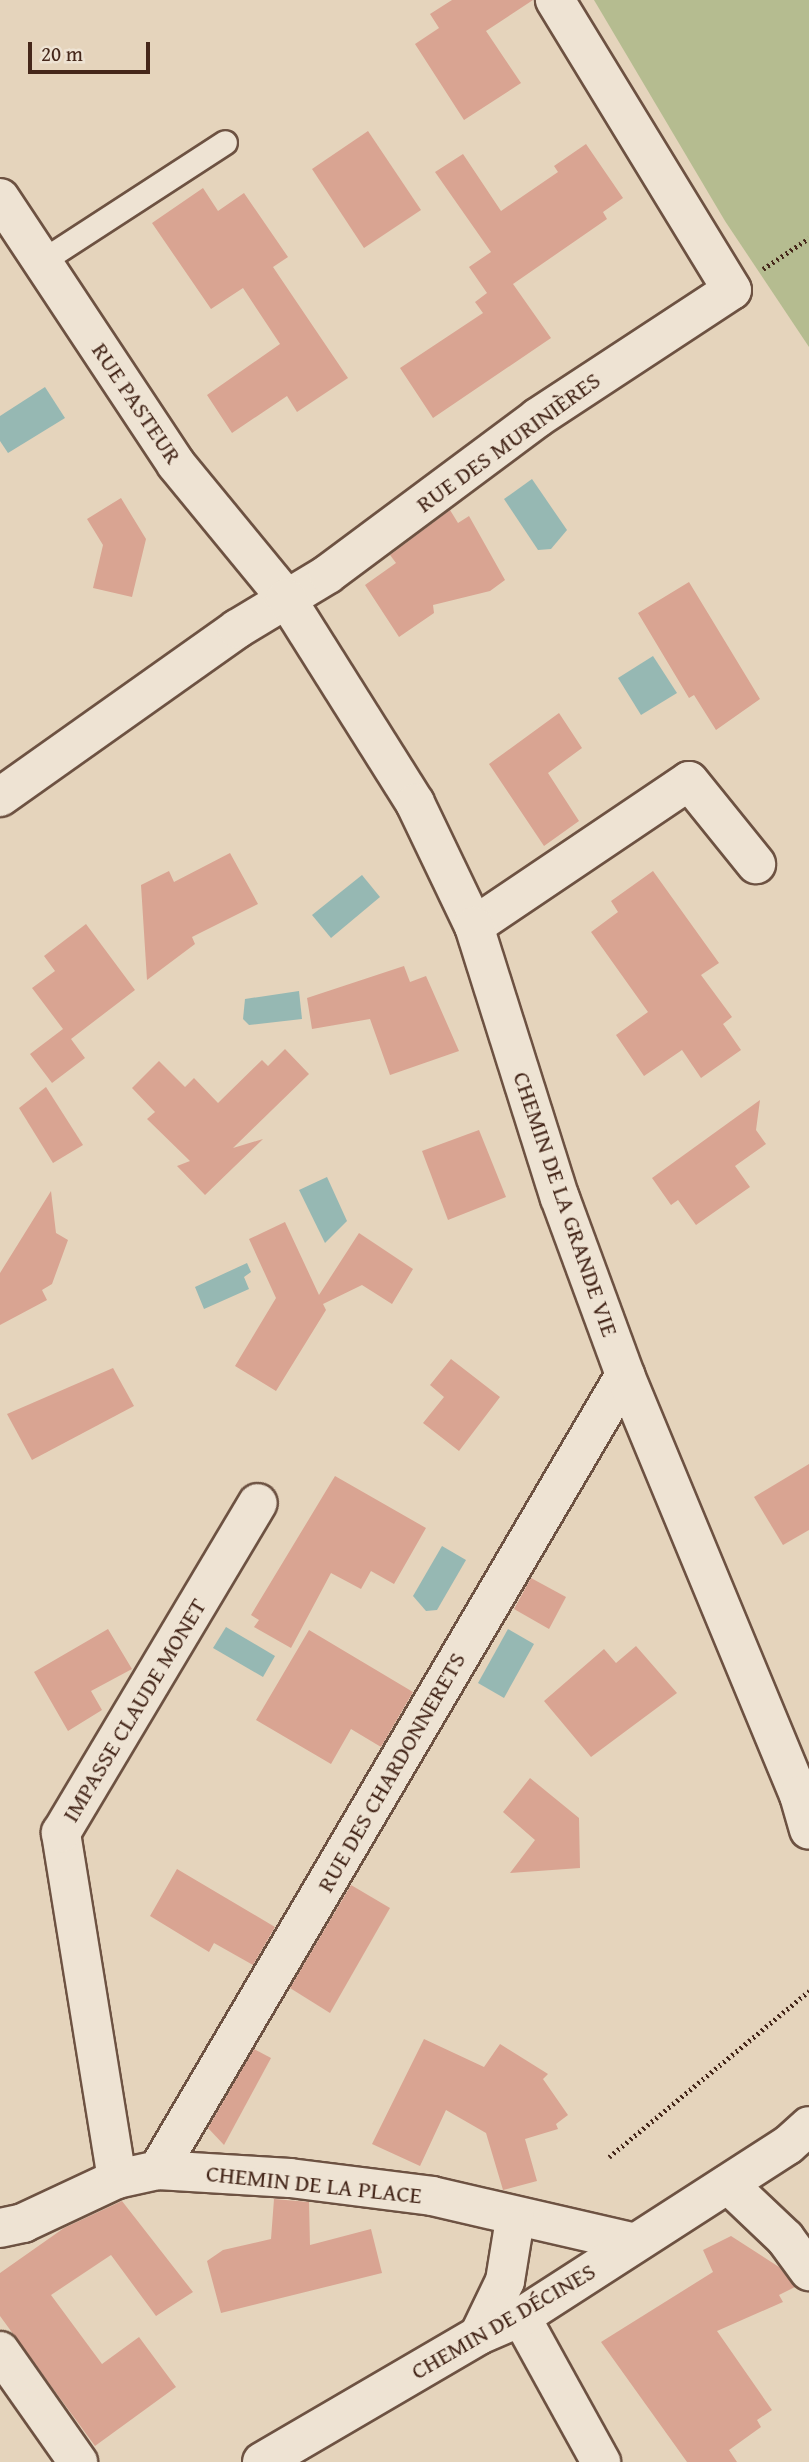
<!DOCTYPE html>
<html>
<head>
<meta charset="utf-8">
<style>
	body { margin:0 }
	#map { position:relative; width:809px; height:2462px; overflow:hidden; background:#e5d4bc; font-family:"Gentium Book Plus",serif }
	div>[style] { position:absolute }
	.green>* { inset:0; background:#b5bc90 }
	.water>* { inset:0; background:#96b8b3 }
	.building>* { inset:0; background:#d9a492 }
	.path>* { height:4.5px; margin-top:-2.25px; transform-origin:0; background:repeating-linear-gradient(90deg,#45271a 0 2px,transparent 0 5.5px) }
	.roads { filter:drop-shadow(2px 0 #6d5242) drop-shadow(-2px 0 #6d5242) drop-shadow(0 2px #6d5242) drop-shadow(0 -2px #6d5242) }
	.lane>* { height:23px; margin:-11.5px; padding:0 11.5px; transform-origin:11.5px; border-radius:11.5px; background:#eee3d3 }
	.street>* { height:38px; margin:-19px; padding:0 19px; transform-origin:19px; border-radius:19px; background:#eee3d3 }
	.secondary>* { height:38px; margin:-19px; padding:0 19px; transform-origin:19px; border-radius:19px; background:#eee3d3 }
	span { translate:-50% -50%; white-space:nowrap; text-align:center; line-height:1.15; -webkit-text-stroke:5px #eee3d3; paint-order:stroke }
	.street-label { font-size:24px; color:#45271a }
	.scale { position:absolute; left:28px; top:42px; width:122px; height:32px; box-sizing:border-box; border:4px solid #45271a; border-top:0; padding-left:9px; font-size:21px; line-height:24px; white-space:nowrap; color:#45271a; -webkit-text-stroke:5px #eee3d3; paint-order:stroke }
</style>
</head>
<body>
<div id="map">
	<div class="green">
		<div style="clip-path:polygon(594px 0,809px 0,809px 347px,725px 221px)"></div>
	</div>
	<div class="water">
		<div style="clip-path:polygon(45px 387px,65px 418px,8px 453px,0 441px,0 416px)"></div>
		<div style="clip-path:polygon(532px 479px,567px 530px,551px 549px,538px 550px,504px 499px)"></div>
		<div style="clip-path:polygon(653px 656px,677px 693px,641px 715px,618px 678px)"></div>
		<div style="clip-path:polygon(362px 875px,380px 897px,331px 938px,312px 915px)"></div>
		<div style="clip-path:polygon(299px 991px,302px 1019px,249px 1025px,243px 1019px,245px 999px)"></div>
		<div style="clip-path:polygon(327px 1177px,347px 1221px,325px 1243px,299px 1190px)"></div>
		<div style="clip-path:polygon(247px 1263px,251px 1272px,244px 1277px,249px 1289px,204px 1309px,195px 1287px)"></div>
		<div style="clip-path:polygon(442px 1546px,466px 1560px,437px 1610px,426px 1611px,413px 1596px)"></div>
		<div style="clip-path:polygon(226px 1627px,275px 1656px,263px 1677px,213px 1648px)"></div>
		<div style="clip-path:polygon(508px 1629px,534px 1644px,504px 1698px,478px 1683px)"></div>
	</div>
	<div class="building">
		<div style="clip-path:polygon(452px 0,533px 0,486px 31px,521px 83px,464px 120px,415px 44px,439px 28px,430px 14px)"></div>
		<div style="clip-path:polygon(368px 131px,421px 210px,364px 248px,312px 169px)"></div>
		<div style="clip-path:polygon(586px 144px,623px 198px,603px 212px,607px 219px,513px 284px,551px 338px,433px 418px,400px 368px,483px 313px,475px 302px,487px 293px,469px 267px,491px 252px,435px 172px,463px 154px,501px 211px,558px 172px,554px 166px)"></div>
		<div style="clip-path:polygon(203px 188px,218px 211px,244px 193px,288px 257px,273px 267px,348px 378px,297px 412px,287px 396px,232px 433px,207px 395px,280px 344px,243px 288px,211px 309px,152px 223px)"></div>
		<div style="clip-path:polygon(121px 498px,146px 539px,132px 597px,93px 588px,103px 545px,87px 519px)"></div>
		<div style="clip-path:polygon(450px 510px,458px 523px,469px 516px,505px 580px,490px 591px,433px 605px,434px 613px,399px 637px,365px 585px,396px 563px,390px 555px)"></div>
		<div style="clip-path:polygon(689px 582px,760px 699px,716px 730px,694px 695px,689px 698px,638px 613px)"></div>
		<div style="clip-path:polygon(559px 713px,582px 748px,548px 773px,579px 821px,544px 846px,489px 764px)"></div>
		<div style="clip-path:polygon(230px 853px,258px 904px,192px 937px,195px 944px,147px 980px,141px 885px,169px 871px,174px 882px)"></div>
		<div style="clip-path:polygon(653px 871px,719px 963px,701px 975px,732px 1017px,723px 1024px,741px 1050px,701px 1078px,682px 1050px,644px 1076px,616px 1035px,648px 1012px,591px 932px,618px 912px,611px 901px)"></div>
		<div style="clip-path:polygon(86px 924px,135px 990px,71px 1039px,85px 1058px,52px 1083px,30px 1054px,63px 1029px,32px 988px,55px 971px,44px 956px)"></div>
		<div style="clip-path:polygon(404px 966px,410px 982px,426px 976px,459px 1051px,390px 1075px,370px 1019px,312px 1029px,307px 998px)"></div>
		<div style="clip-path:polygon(285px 1049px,309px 1074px,233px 1148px,263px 1139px,205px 1195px,177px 1166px,190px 1161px,147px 1119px,155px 1112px,132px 1088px,159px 1061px,185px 1087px,194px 1078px,218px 1103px,262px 1060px,268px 1066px)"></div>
		<div style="clip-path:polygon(46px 1087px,83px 1145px,53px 1163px,19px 1108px)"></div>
		<div style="clip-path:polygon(760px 1100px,756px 1130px,766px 1144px,735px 1166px,750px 1187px,696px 1225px,678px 1200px,671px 1205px,652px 1178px)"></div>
		<div style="clip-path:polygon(479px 1130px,506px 1197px,448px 1220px,422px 1151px)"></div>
		<div style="clip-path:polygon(51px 1191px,56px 1233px,68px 1240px,52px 1284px,42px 1290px,47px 1300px,0 1325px,0 1273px)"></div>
		<div style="clip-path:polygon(285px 1222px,319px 1295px,359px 1233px,413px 1269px,392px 1304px,362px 1285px,323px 1304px,326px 1310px,276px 1391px,235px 1366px,276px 1298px,249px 1239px)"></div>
		<div style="clip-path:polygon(451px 1359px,500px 1397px,459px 1451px,423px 1423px,444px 1397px,430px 1385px)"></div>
		<div style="clip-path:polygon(113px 1368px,134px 1406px,32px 1460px,7px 1414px)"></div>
		<div style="clip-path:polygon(809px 1464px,809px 1530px,783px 1545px,754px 1497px)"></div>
		<div style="clip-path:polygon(335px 1476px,426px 1528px,394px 1584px,371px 1571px,361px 1589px,331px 1573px,291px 1648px,254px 1627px,259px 1620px,251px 1615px)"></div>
		<div style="clip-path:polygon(531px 1578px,566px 1597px,549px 1629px,514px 1609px)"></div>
		<div style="clip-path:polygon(108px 1629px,132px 1669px,91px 1691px,102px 1710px,68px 1731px,34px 1672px)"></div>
		<div style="clip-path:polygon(309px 1630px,413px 1692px,381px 1747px,351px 1729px,331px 1764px,256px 1720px)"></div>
		<div style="clip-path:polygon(636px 1646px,677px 1693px,591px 1757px,544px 1701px,604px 1649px,616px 1663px)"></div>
		<div style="clip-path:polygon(530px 1778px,579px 1818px,580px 1868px,510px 1873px,535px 1840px,503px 1812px)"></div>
		<div style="clip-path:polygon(177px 1869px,275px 1927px,253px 1965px,214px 1943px,209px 1952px,150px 1916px)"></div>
		<div style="clip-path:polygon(351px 1885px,390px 1908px,330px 2013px,290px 1988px)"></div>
		<div style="clip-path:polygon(424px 2039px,484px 2067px,500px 2044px,548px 2074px,543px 2079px,568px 2115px,556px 2124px,558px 2129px,525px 2139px,537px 2181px,503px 2190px,486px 2133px,446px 2110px,420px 2166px,372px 2144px)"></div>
		<div style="clip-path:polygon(254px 2049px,271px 2058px,224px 2145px,208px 2128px)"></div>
		<div style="clip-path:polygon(274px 2199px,309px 2202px,310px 2245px,371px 2229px,382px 2273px,221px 2313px,207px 2261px,223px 2250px,271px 2239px)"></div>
		<div style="clip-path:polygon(122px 2201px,193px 2292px,156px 2316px,111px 2255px,51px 2295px,102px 2364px,139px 2337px,176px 2387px,95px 2446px,0 2316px,0 2273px,64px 2228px)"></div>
		<div style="clip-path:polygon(731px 2236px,779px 2267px,795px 2287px,779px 2295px,783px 2302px,717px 2331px,772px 2410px,757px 2420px,761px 2427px,729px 2450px,737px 2462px,687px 2462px,601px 2342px,713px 2272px,703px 2250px)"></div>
	</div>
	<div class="path">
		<div style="left:763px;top:269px;width:55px;rotate:-34deg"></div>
		<div style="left:609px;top:2157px;width:260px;rotate:-39.7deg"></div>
	</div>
	<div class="roads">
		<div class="lane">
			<div style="left:42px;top:261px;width:218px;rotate:-33deg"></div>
		</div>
		<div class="street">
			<div style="left:0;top:797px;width:291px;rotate:-35.3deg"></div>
			<div style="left:237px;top:629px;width:106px;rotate:-31.1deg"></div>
			<div style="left:328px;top:574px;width:261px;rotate:-36.7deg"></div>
			<div style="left:537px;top:418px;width:233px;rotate:-33.3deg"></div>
			<div style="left:732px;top:290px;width:340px;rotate:-121.4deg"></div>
			<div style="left:474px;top:926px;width:259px;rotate:-34deg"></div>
			<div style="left:689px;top:781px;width:107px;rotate:51.1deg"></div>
			<div style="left:158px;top:2170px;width:922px;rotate:-59.57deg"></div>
			<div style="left:117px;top:2179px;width:351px;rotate:-99.2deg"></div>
			<div style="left:61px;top:1833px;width:384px;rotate:-59.2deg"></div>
			<div style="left:521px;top:2317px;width:166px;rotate:61.1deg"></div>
		</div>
		<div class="secondary">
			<div style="left:0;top:198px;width:319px;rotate:56.5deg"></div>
			<div style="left:176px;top:464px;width:173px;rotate:50.6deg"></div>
			<div style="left:286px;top:598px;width:242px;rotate:57.8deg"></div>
			<div style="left:415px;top:803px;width:136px;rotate:64.4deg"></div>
			<div style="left:474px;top:926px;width:285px;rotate:72.5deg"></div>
			<div style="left:560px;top:1198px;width:189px;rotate:69.8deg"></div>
			<div style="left:625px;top:1375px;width:455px;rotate:67.5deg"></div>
			<div style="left:799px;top:1795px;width:36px;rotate:74deg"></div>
			<div style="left:728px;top:2184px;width:79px;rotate:43.5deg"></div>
			<div style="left:785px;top:2238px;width:41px;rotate:54deg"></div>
			<div style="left:0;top:2228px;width:24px;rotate:-12deg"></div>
			<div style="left:23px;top:2223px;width:104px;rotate:-25.1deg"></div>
			<div style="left:117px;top:2179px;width:42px;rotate:-12.4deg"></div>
			<div style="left:158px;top:2170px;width:132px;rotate:3.5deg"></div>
			<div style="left:290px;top:2178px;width:143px;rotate:7.2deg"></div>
			<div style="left:432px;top:2196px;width:208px;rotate:13deg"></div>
			<div style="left:479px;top:2335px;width:60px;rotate:-64.3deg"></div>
			<div style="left:505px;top:2281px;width:63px;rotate:-80.8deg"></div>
			<div style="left:0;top:2351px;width:136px;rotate:54.9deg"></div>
			<div style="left:262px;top:2462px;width:251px;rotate:-30.3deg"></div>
			<div style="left:479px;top:2335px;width:46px;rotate:-23.2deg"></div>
			<div style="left:521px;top:2317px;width:318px;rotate:-32.8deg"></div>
			<div style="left:788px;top:2145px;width:28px;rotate:-42deg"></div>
		</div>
	</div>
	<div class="street-label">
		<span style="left:137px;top:403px;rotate:56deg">RUE PASTEUR</span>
		<span style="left:508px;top:442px;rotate:-36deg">RUE DES MURINIÈRES</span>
		<span style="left:566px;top:1204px;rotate:71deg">CHEMIN DE LA GRANDE VIE</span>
		<span style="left:134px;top:1710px;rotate:-59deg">IMPASSE CLAUDE MONET</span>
		<span style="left:391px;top:1772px;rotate:-60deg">RUE DES CHARDONNERETS</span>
		<span style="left:314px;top:2184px;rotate:6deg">CHEMIN DE LA PLACE</span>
		<span style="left:503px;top:2321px;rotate:-30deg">CHEMIN DE DÉCINES</span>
	</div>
	<div class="scale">20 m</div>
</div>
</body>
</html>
